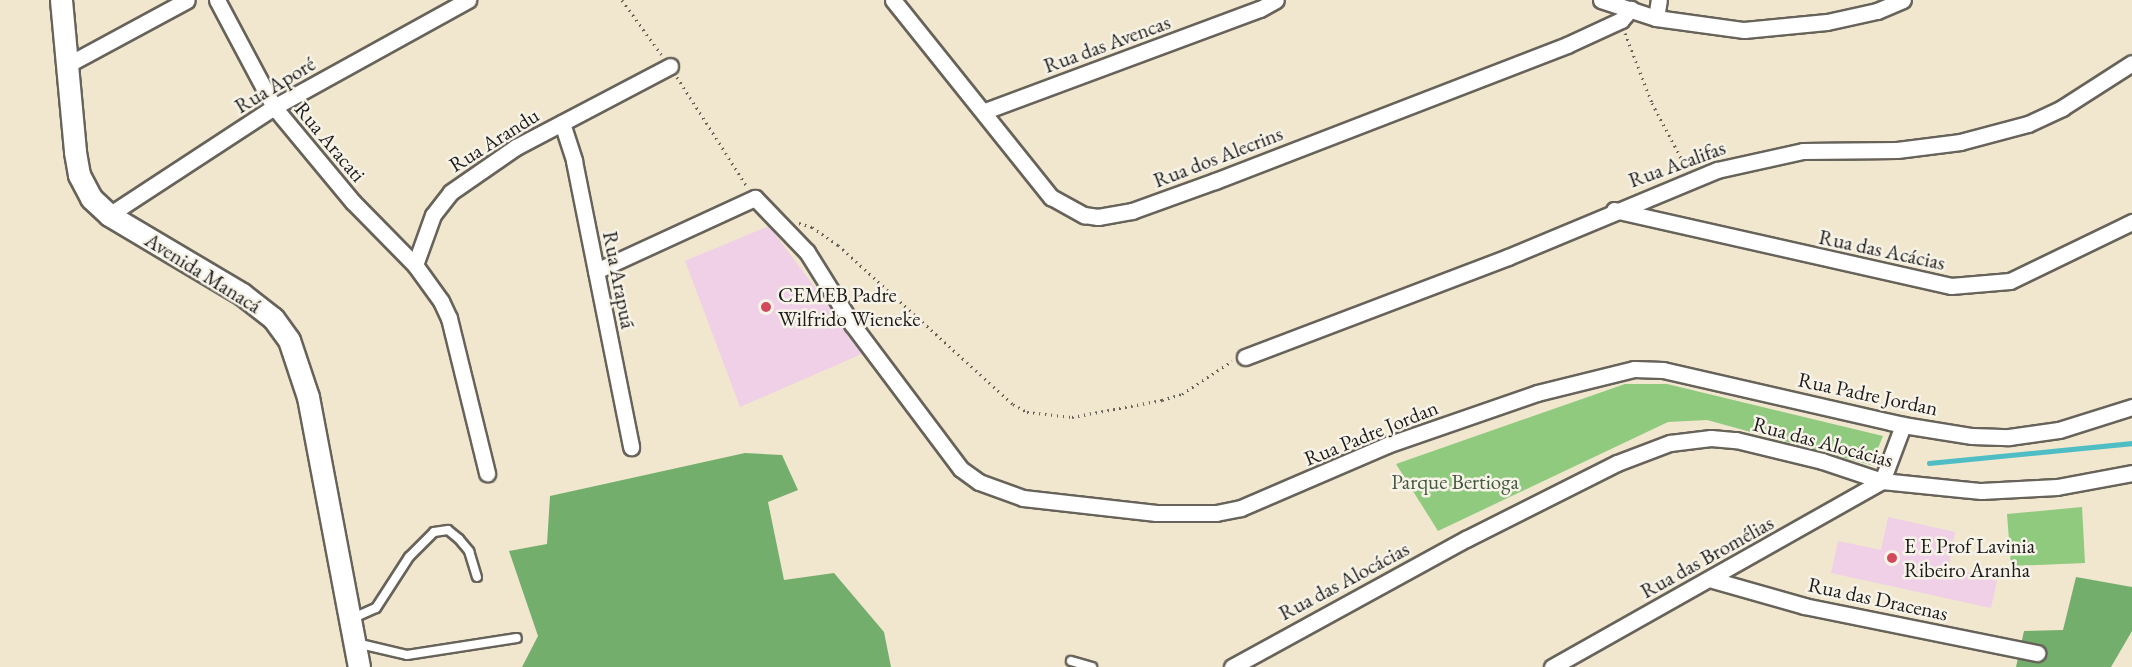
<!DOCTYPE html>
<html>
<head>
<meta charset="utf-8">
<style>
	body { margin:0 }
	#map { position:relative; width:2132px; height:667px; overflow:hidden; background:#f1e7ce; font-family:"EB Garamond",serif }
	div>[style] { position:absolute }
	.built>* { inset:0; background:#efd0e6 }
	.green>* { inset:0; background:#8fca7e }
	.forest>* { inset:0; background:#73ae6d }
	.stream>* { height:4.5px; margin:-2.25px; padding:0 2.25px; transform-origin:2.25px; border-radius:2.25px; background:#4fbec4 }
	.path>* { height:3px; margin-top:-1.5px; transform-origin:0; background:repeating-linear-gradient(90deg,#67635a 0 1.5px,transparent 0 6px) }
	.roads { filter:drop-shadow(2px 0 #67635a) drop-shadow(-2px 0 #67635a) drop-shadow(0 2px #67635a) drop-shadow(0 -2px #67635a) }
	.lane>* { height:8px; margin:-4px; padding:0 4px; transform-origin:4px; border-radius:4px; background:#fff }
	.street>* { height:15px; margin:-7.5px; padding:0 7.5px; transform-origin:7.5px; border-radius:7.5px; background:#fff }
	.secondary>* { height:21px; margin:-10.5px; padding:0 10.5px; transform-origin:10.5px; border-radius:10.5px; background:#fff }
	.dots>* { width:16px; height:16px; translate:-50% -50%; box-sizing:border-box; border:3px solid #f7f3e8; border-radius:50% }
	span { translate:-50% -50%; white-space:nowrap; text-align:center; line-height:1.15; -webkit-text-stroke:5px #f7f3e8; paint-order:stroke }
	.street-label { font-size:21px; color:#1c1c1c }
	.poi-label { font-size:21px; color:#1c1c1c }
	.left { translate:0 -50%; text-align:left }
	.park-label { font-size:21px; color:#44593e }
</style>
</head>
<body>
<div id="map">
	<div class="built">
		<div style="clip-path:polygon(769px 226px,864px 353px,740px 407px,685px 261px)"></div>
		<div style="clip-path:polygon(1888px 517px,1955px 532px,1949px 566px,1997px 581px,1991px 608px,1831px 573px,1838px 541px,1881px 550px)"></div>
	</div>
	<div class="green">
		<div style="clip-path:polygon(1625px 384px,1667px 384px,1883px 436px,1871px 465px,1707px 420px,1668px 422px,1438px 531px,1396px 464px)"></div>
		<div style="clip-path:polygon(2082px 507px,2085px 563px,2011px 566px,2007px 514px)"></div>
	</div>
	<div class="forest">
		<div style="clip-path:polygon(745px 453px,782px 455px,798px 490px,768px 502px,784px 580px,834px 573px,884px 632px,891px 667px,522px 667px,538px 636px,509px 551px,547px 544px,550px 496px)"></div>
		<div style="clip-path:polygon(2076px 577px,2132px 587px,2132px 631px,2111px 667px,2016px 667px,2024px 631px,2063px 630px)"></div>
	</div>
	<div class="stream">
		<div style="left:1929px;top:463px;width:204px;rotate:-5.6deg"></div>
	</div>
	<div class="path">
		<div style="left:622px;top:0;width:67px;rotate:54.2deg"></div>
		<div style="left:1625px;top:33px;width:75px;rotate:68.9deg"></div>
		<div style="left:1652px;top:103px;width:75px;rotate:62.1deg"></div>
		<div style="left:677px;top:77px;width:128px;rotate:57.4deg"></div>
		<div style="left:799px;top:223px;width:14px;rotate:17deg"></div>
		<div style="left:812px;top:227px;width:32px;rotate:35deg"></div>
		<div style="left:838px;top:245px;width:236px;rotate:42.3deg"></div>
		<div style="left:1013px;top:404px;width:16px;rotate:30deg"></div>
		<div style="left:1027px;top:412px;width:45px;rotate:6.3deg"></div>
		<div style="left:1072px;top:417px;width:92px;rotate:-10.7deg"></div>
		<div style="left:1162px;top:400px;width:21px;rotate:-17deg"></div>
		<div style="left:1182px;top:394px;width:60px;rotate:-33.4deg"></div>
	</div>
	<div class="roads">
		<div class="lane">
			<div style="left:351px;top:619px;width:27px;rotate:-24deg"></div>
			<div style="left:376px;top:608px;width:61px;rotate:-57.1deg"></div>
			<div style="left:409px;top:557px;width:35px;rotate:-45deg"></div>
			<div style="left:434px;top:532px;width:14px;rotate:-8deg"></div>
			<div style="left:448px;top:530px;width:14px;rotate:39deg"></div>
			<div style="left:459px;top:539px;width:16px;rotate:50deg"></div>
			<div style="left:469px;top:551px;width:27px;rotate:73deg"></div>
			<div style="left:356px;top:643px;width:52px;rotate:13.2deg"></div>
			<div style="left:407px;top:655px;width:111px;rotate:-8.8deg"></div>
			<div style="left:1071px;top:661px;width:22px;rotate:16deg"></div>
		</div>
		<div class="street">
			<div style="left:217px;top:0;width:121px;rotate:62deg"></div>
			<div style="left:274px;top:107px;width:124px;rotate:50.3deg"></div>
			<div style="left:353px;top:202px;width:88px;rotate:45.5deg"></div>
			<div style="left:415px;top:265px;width:44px;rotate:54.2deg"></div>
			<div style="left:441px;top:301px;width:19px;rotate:65deg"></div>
			<div style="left:449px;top:318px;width:160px;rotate:76.2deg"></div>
			<div style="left:893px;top:0;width:253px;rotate:51.3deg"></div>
			<div style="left:1051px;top:197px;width:38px;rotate:29deg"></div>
			<div style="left:1084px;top:215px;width:14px;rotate:8deg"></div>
			<div style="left:1098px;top:217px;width:35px;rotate:-10deg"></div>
			<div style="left:1132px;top:211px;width:88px;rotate:-19.9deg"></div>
			<div style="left:1215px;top:181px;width:377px;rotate:-21.1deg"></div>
			<div style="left:1567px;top:45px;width:60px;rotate:-24.8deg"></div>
			<div style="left:1621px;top:20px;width:15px;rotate:-48deg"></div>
			<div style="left:1601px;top:0;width:58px;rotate:18.1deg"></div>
			<div style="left:1656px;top:18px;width:89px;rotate:7.8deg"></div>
			<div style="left:1744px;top:30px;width:83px;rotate:-5.5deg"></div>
			<div style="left:1827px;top:22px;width:51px;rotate:-12.4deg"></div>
			<div style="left:1877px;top:11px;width:28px;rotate:-23deg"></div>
			<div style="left:1656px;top:18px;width:18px;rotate:-81deg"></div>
			<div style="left:67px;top:65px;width:136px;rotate:-28.4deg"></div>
			<div style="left:985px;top:111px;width:293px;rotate:-20.4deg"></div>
			<div style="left:1260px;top:9px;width:18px;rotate:-29deg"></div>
			<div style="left:562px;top:123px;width:40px;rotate:72deg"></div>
			<div style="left:574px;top:161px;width:292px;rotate:78.7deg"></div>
			<div style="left:1614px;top:210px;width:345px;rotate:12.7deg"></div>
			<div style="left:1951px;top:286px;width:59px;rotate:-4.8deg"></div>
			<div style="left:2010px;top:281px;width:136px;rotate:-25.8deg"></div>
			<div style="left:109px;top:215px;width:197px;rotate:-33.2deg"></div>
			<div style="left:274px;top:107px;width:222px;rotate:-28.9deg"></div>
			<div style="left:415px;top:265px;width:53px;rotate:-70.2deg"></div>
			<div style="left:433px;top:215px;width:29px;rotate:-52deg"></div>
			<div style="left:451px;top:192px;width:79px;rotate:-34.7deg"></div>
			<div style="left:516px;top:147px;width:174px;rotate:-27.7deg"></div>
			<div style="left:596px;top:271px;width:175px;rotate:-24.7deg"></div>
			<div style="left:755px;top:198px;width:75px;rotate:46.1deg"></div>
			<div style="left:807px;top:252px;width:85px;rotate:58deg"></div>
			<div style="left:852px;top:324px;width:181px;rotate:53.1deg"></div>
			<div style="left:961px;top:469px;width:22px;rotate:36deg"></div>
			<div style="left:979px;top:482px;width:47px;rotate:20deg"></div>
			<div style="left:1023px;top:498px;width:134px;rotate:6.4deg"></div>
			<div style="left:1156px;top:513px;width:60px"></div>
			<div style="left:1216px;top:513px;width:25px;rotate:-11deg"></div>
			<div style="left:1241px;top:508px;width:159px;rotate:-23.3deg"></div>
			<div style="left:1387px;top:445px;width:159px;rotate:-19.1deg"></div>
			<div style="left:1537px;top:393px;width:100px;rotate:-13.9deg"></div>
			<div style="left:1634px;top:369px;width:29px;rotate:2deg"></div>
			<div style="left:1663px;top:370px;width:246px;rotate:12.9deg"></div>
			<div style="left:1903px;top:425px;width:70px;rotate:9.1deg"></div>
			<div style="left:1972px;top:436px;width:37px;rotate:2deg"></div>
			<div style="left:2009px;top:437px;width:50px;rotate:-8deg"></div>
			<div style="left:2059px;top:430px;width:77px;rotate:-17.5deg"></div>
			<div style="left:1245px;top:357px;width:281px;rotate:-20.8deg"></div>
			<div style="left:1508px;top:257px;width:226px;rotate:-22.6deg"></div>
			<div style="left:1717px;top:170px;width:88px;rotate:-12.5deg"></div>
			<div style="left:1803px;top:151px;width:94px;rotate:-0.6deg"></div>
			<div style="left:1897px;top:150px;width:64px;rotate:-7.2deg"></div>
			<div style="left:1960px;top:142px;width:70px;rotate:-14.8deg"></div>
			<div style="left:2028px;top:124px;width:38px;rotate:-25deg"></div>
			<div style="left:2062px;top:108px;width:83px;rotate:-32.7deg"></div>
			<div style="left:1713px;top:580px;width:95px;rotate:15.9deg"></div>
			<div style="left:1804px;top:606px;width:238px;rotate:11.4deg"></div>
			<div style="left:1232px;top:667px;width:267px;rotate:-28.7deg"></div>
			<div style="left:1466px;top:539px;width:169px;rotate:-26.7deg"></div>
			<div style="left:1617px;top:463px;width:57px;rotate:-20.7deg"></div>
			<div style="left:1670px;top:443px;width:41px;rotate:-7deg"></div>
			<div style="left:1711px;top:438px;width:25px;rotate:5deg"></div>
			<div style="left:1736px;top:440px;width:89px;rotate:13.7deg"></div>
			<div style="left:1822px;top:461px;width:63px;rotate:18.4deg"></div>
			<div style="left:1882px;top:481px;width:100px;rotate:5.8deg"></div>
			<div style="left:1981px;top:491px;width:76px;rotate:-3deg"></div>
			<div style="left:2057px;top:487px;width:76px;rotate:-10.6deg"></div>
			<div style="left:1552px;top:667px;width:379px;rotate:-29.4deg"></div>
			<div style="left:1882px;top:481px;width:60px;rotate:-69.4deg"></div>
		</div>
		<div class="secondary">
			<div style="left:61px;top:0;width:153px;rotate:84.7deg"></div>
			<div style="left:75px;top:152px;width:23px;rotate:80deg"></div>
			<div style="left:79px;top:175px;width:26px;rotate:62deg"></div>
			<div style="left:91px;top:198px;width:25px;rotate:43deg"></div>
			<div style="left:109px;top:215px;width:155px;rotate:30.7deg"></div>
			<div style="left:242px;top:294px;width:39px;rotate:38deg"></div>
			<div style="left:273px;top:318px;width:27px;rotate:54deg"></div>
			<div style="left:289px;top:340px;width:60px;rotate:71.6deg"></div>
			<div style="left:308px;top:397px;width:275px;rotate:79.3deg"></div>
		</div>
	</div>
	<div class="dots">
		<div style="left:766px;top:307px;background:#d1495b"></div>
		<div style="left:1892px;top:558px;background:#d1495b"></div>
	</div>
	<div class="street-label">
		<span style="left:1107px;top:44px;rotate:-20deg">Rua das Avencas</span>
		<span style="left:275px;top:85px;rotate:-31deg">Rua Aporé</span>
		<span style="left:494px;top:140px;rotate:-32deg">Rua Arandu</span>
		<span style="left:330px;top:142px;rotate:50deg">Rua Aracati</span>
		<span style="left:1218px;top:157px;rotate:-21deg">Rua dos Alecrins</span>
		<span style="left:1677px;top:164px;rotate:-20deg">Rua Acalifas</span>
		<span style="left:1882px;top:250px;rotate:12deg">Rua das Acácias</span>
		<span style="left:203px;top:273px;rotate:32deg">Avenida Manacá</span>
		<span style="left:619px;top:280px;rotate:79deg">Rua Arapuã</span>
		<span style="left:1868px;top:394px;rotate:12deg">Rua Padre Jordan</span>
		<span style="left:1371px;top:433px;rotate:-22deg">Rua Padre Jordan</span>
		<span style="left:1823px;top:442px;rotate:15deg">Rua das Alocácias</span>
		<span style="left:1707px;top:557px;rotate:-29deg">Rua das Bromélias</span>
		<span style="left:1344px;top:581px;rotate:-28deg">Rua das Alocácias</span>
		<span style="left:1878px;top:599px;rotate:12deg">Rua das Dracenas</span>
	</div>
	<div class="poi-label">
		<span class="left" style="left:778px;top:307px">CEMEB Padre<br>Wilfrido Wieneke</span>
		<span class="left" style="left:1904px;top:558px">E E Prof Lavinia<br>Ribeiro Aranha</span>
	</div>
	<div class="park-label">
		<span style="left:1455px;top:482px">Parque Bertioga</span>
	</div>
</div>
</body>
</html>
